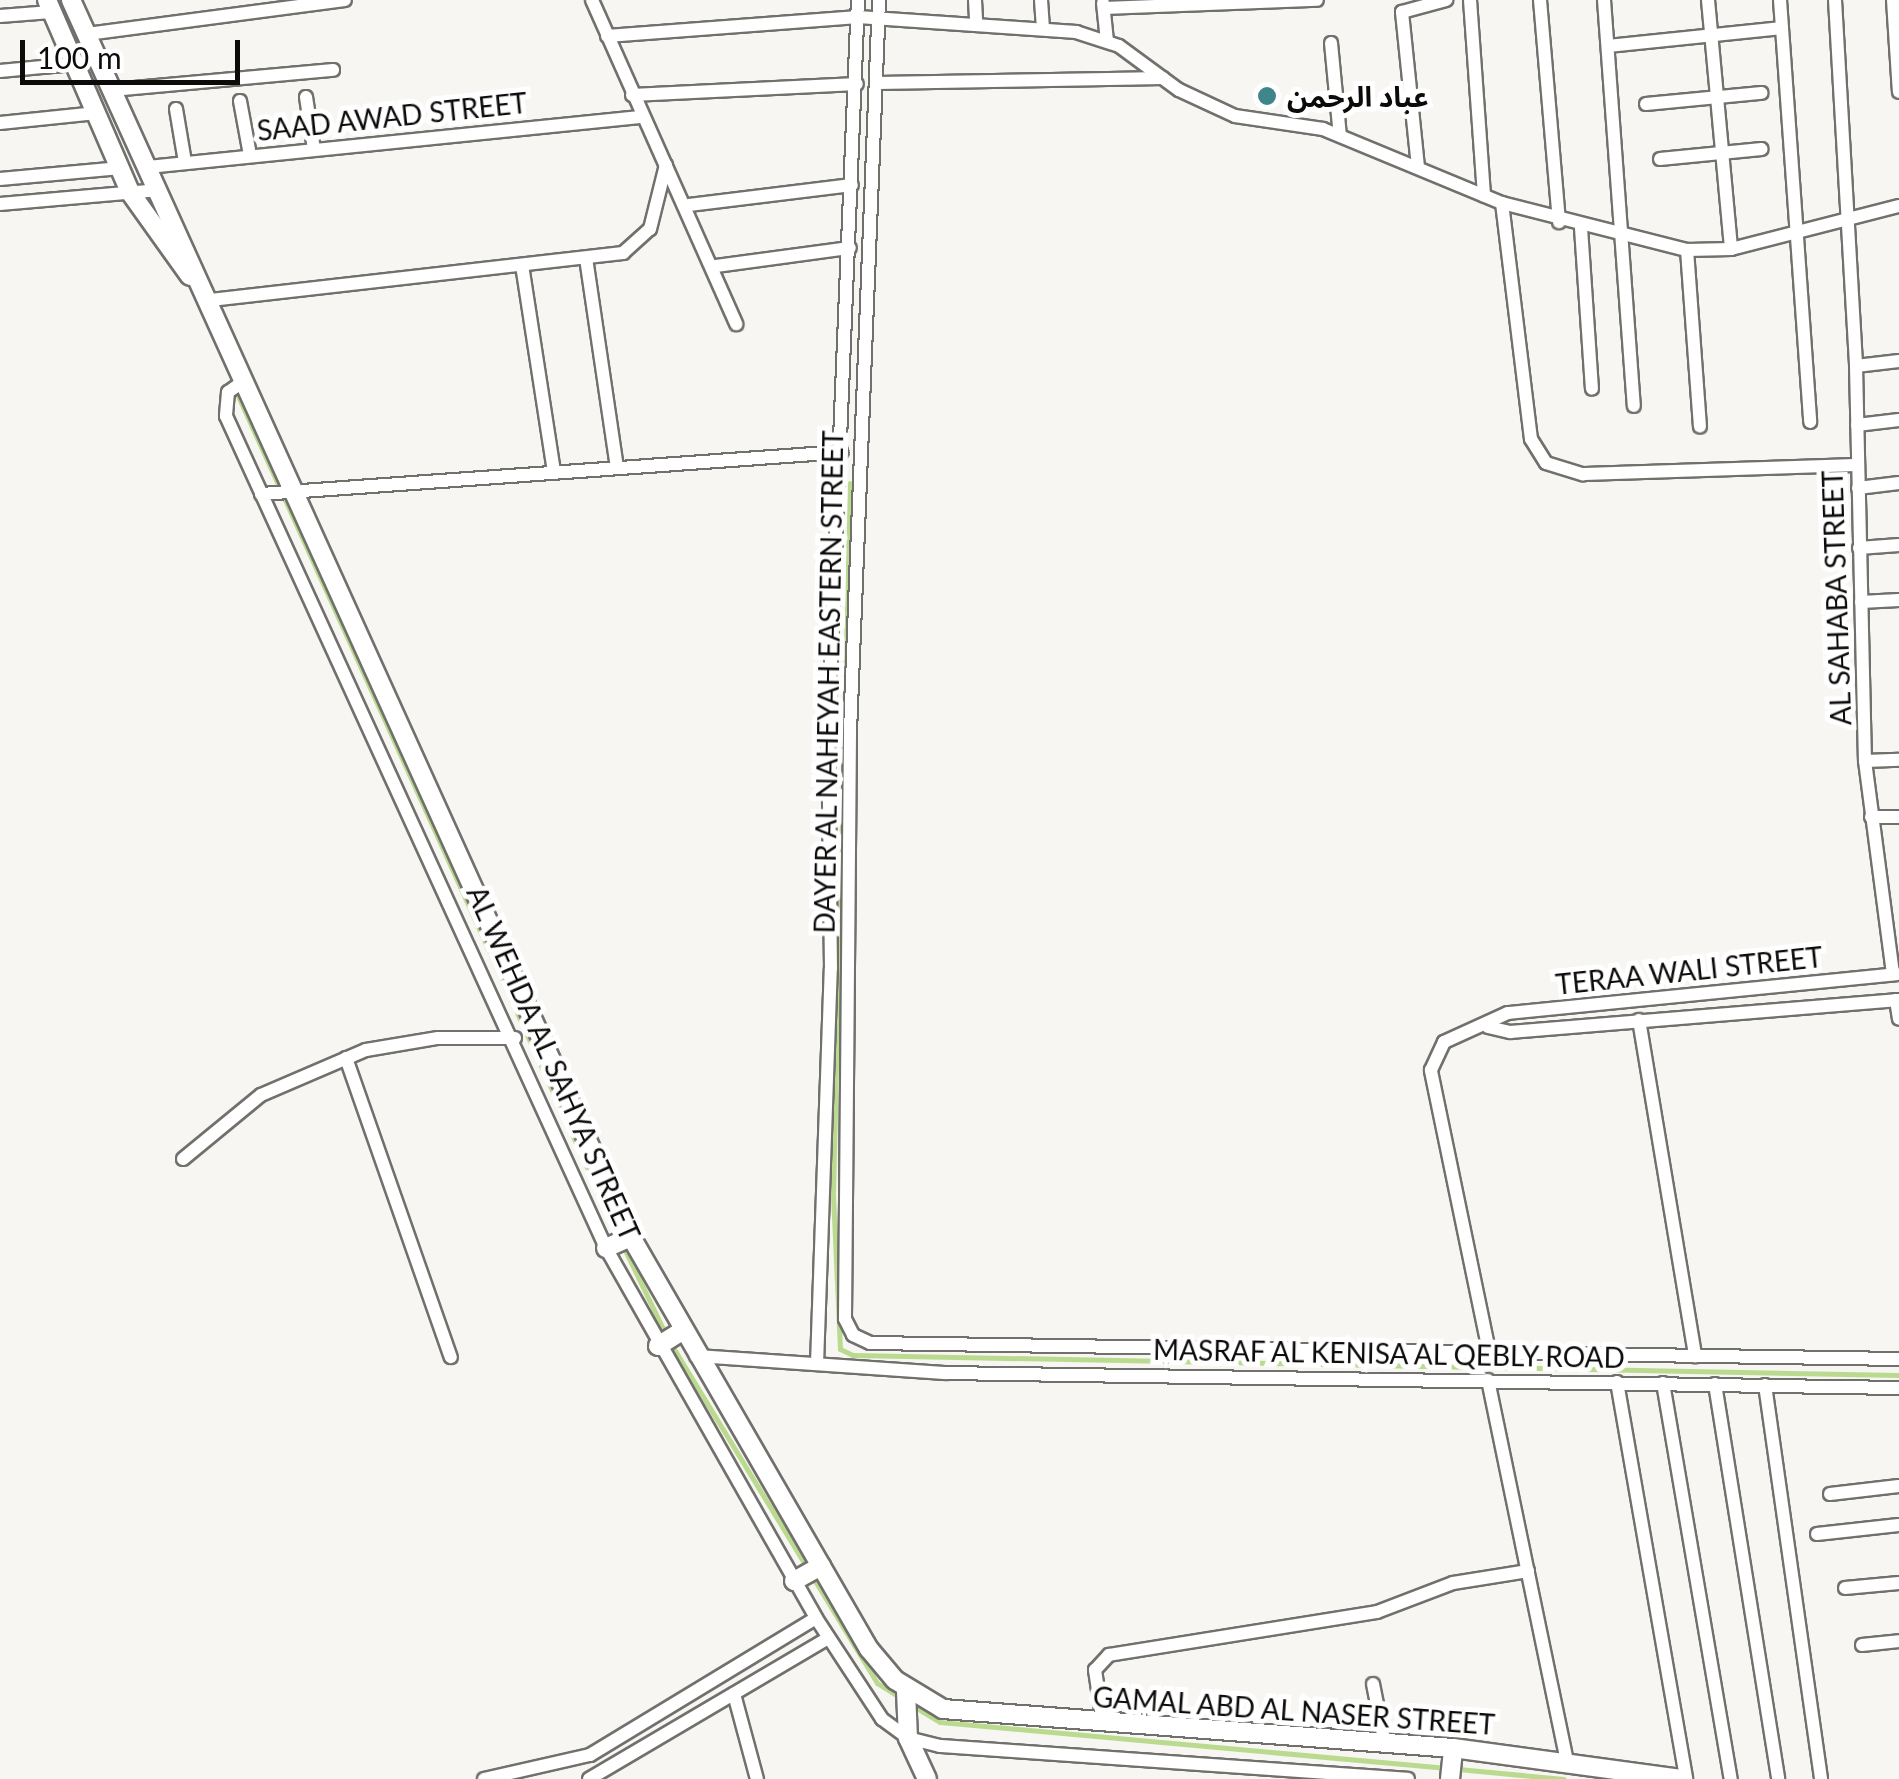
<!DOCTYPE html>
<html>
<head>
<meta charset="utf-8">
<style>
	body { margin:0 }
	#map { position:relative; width:1899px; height:1779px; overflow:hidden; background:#f8f6f2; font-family:Lato,"Noto Sans Arabic",sans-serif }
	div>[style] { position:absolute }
	.stream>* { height:5px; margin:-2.5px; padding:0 2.5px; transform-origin:2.5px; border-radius:2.5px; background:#badb8f }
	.roads { filter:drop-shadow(2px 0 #72706d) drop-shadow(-2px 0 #72706d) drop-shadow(0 2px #72706d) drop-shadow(0 -2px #72706d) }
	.street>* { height:12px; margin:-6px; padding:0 6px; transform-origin:6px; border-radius:6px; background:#fff }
	.secondary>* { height:18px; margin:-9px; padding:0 9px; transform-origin:9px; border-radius:9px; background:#fff }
	.dots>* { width:28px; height:28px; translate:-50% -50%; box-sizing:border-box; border:5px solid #fff; border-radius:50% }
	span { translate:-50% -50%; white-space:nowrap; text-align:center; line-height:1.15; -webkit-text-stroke:10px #fff; paint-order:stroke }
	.poi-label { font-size:28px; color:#0c0b0a; font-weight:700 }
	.left { translate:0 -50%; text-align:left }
	.street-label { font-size:28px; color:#0c0b0a }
	.scale { position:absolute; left:20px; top:40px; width:220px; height:45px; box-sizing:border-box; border:5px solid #0c0b0a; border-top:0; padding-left:12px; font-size:30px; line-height:35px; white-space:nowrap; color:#0c0b0a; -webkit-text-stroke:8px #fff; paint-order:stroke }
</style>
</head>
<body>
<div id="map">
	<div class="stream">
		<div style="left:238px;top:396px;width:922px;rotate:65.66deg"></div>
		<div style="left:850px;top:483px;width:712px;rotate:91.37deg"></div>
		<div style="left:833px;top:1195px;width:154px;rotate:87.4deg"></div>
		<div style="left:840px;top:1349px;width:14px;rotate:25deg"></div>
		<div style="left:853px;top:1355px;width:1046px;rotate:1.1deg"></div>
		<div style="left:623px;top:1246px;width:99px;rotate:64.2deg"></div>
		<div style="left:671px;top:1344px;width:397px;rotate:58.7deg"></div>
		<div style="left:877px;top:1683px;width:28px;rotate:32deg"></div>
		<div style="left:910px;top:1704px;width:35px;rotate:31deg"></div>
		<div style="left:940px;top:1722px;width:509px;rotate:5.18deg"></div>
		<div style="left:1458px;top:1769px;width:106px;rotate:5.4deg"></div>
	</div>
	<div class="roads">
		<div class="street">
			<div style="left:592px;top:0;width:355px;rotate:66deg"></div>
			<div style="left:879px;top:0;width:734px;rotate:92.27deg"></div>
			<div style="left:850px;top:733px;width:586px;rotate:90.49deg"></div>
			<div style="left:845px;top:1319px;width:18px;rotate:63deg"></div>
			<div style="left:853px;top:1335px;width:19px;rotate:25deg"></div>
			<div style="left:870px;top:1343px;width:1029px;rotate:0.89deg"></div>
			<div style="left:975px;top:0;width:20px;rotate:87deg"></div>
			<div style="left:1041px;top:0;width:27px;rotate:86deg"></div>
			<div style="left:1470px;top:0;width:196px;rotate:85.9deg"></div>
			<div style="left:1540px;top:0;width:223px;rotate:85.1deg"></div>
			<div style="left:1604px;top:0;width:407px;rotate:85.8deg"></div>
			<div style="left:1708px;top:0;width:250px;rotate:84.7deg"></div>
			<div style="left:1780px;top:0;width:423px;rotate:85.9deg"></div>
			<div style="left:1835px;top:0;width:367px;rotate:86.7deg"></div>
			<div style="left:1856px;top:366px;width:395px;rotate:88.7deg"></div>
			<div style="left:1865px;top:761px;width:215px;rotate:82.5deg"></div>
			<div style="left:1893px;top:0;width:92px;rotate:86.3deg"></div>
			<div style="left:1103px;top:3px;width:37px;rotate:84deg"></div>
			<div style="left:1104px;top:8px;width:213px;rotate:-2.2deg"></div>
			<div style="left:0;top:16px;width:51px;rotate:-4.5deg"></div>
			<div style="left:87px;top:34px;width:260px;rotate:-7.5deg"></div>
			<div style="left:607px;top:36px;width:252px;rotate:-4.3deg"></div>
			<div style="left:858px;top:17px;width:219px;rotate:3.9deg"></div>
			<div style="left:1076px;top:32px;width:45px;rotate:18deg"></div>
			<div style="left:1119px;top:46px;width:74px;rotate:36.3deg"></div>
			<div style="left:1179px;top:90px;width:62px;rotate:24.9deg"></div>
			<div style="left:1235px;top:116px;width:89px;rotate:8.4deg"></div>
			<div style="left:1323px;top:129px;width:194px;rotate:22.5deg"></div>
			<div style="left:1502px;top:203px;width:191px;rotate:14.3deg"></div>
			<div style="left:1687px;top:250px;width:44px;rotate:-1.3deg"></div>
			<div style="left:1731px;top:249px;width:173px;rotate:-14.4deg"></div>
			<div style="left:1331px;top:43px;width:93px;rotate:84.5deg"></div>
			<div style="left:1608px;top:46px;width:175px;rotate:-5.9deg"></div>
			<div style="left:0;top:71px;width:74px;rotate:-5.4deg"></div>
			<div style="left:878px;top:83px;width:285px;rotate:-1deg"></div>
			<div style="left:112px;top:90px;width:222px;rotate:-5.2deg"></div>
			<div style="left:632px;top:95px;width:225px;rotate:-2.8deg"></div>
			<div style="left:306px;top:97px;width:53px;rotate:81.3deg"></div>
			<div style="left:240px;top:101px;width:55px;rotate:79.5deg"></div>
			<div style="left:1646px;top:104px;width:116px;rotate:-5.5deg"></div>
			<div style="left:176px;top:109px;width:54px;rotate:80.4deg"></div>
			<div style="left:0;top:123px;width:97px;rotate:-5.9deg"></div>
			<div style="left:1660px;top:159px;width:102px;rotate:-5.6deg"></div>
			<div style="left:148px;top:167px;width:497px;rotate:-5.8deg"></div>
			<div style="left:1418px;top:167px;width:156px;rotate:-95.9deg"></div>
			<div style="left:1402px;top:12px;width:46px;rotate:-15.3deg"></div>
			<div style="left:0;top:179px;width:121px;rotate:-5.2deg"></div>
			<div style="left:1502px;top:203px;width:238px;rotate:83deg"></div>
			<div style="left:1531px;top:439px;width:28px;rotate:58deg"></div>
			<div style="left:1546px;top:463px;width:39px;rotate:17deg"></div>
			<div style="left:1583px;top:474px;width:274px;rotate:-1.9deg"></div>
			<div style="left:0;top:204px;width:160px;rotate:-5deg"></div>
			<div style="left:689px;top:205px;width:164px;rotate:-7deg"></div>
			<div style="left:1581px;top:228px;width:161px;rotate:86.1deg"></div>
			<div style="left:1687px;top:250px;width:177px;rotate:85.8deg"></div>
			<div style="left:586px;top:258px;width:211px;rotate:81.6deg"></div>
			<div style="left:522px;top:265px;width:209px;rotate:81.2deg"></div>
			<div style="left:716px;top:266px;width:135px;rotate:-7.7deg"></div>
			<div style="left:210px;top:300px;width:416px;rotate:-6.5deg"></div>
			<div style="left:623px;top:253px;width:36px;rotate:-42deg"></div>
			<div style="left:650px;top:229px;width:66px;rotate:-76deg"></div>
			<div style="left:1856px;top:366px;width:43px;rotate:-6.6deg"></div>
			<div style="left:244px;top:381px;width:19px;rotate:145deg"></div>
			<div style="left:228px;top:392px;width:24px;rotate:95deg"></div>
			<div style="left:226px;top:416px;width:915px;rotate:65.45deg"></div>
			<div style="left:606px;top:1248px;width:425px;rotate:60.4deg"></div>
			<div style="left:816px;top:1618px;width:121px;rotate:56.8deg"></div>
			<div style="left:882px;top:1719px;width:32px;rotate:36deg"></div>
			<div style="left:908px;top:1738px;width:33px;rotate:14deg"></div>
			<div style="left:940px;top:1746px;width:469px;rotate:4deg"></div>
			<div style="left:1857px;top:425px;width:42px;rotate:-6.8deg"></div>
			<div style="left:1858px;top:488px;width:41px;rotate:-7deg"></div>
			<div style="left:261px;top:494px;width:582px;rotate:-4.14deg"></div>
			<div style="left:1859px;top:548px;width:40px;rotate:-4.3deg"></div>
			<div style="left:1861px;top:602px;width:38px;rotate:-3deg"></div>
			<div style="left:1865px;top:761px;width:34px;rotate:-2deg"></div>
			<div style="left:1871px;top:817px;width:28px"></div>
			<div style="left:1896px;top:1000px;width:19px;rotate:81deg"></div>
			<div style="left:1639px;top:1020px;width:341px;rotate:80.5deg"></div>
			<div style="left:1488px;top:1027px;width:23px;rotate:13deg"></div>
			<div style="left:1510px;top:1032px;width:390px;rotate:-4.7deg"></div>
			<div style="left:346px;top:1058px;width:317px;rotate:70.7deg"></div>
			<div style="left:183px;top:1159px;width:101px;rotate:-39.4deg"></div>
			<div style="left:261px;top:1095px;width:114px;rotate:-23.2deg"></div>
			<div style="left:366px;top:1050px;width:73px;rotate:-9.5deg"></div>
			<div style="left:438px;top:1038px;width:77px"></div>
			<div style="left:1489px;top:1351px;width:287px;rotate:-101.7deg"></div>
			<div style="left:1431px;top:1070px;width:31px;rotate:-65deg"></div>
			<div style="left:1444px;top:1042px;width:70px;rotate:-24.4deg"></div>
			<div style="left:1508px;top:1013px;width:391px;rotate:-5.7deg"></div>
			<div style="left:696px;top:1356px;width:250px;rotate:3.9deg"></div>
			<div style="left:945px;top:1373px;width:954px;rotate:0.9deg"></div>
			<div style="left:817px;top:1364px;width:396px;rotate:-88deg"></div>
			<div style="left:831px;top:968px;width:235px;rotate:-90.7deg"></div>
			<div style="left:828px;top:733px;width:734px;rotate:-87.66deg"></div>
			<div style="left:1488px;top:1380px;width:388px;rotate:78.3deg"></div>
			<div style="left:1617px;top:1382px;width:403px;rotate:80.1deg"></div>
			<div style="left:1663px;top:1383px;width:402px;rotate:80.3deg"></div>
			<div style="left:1715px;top:1384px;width:400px;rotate:80.9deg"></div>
			<div style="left:1765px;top:1385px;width:398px;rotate:81.9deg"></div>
			<div style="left:1830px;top:1494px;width:69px;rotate:-6.6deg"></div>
			<div style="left:1817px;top:1534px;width:82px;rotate:-6.3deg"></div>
			<div style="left:1845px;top:1588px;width:54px;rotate:-5.3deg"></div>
			<div style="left:1862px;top:1645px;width:37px;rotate:-6deg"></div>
			<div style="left:1373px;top:1684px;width:61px;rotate:78.7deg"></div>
			<div style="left:734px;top:1694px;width:88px;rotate:74.9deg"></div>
			<div style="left:1103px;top:1724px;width:55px;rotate:-98.4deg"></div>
			<div style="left:1095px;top:1670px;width:21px;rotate:-47deg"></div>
			<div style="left:1109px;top:1655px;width:271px;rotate:-9.1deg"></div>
			<div style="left:1377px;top:1612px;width:81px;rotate:-20.9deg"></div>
			<div style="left:1453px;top:1583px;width:76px;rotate:-9.1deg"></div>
			<div style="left:484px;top:1779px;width:109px;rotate:-12.8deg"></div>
			<div style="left:590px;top:1755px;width:264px;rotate:-31.2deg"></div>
			<div style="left:589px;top:1779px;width:277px;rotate:-30.5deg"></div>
		</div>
		<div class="secondary">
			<div style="left:47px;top:0;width:209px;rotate:66.6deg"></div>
			<div style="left:130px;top:192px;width:103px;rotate:54.5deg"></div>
			<div style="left:71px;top:0;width:1358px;rotate:65.64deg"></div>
			<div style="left:631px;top:1237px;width:476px;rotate:60deg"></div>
			<div style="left:869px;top:1649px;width:40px;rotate:50deg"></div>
			<div style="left:895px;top:1680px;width:56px;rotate:31.1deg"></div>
			<div style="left:943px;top:1709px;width:511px;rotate:4.37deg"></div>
			<div style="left:1453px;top:1748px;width:230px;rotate:7.7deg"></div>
			<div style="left:606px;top:1248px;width:27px;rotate:-24deg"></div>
			<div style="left:658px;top:1346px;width:28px;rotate:-32deg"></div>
			<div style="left:794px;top:1581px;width:31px;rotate:-29deg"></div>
			<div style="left:906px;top:1691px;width:47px;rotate:87.6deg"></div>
			<div style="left:908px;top:1738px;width:45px;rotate:65.1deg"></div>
			<div style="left:1450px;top:1779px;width:31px;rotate:-84deg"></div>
		</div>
	</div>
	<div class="dots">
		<div style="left:1267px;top:96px;background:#3e868c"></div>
	</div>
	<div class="poi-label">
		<span class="left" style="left:1287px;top:96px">عباد الرحمن</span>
	</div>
	<div class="street-label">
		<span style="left:392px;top:116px;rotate:-6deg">SAAD AWAD STREET</span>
		<span style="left:1836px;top:598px;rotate:-92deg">AL SAHABA STREET</span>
		<span style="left:828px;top:682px;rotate:-89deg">DAYER AL NAHEYAH EASTERN STREET</span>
		<span style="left:1689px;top:970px;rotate:-6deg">TERAA WALI STREET</span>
		<span style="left:554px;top:1063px;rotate:66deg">AL WEHDA AL SAHYA STREET</span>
		<span style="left:1389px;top:1353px;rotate:1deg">MASRAF AL KENISA AL QEBLY ROAD</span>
		<span style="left:1294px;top:1710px;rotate:4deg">GAMAL ABD AL NASER STREET</span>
	</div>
	<div class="scale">100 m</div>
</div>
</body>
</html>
